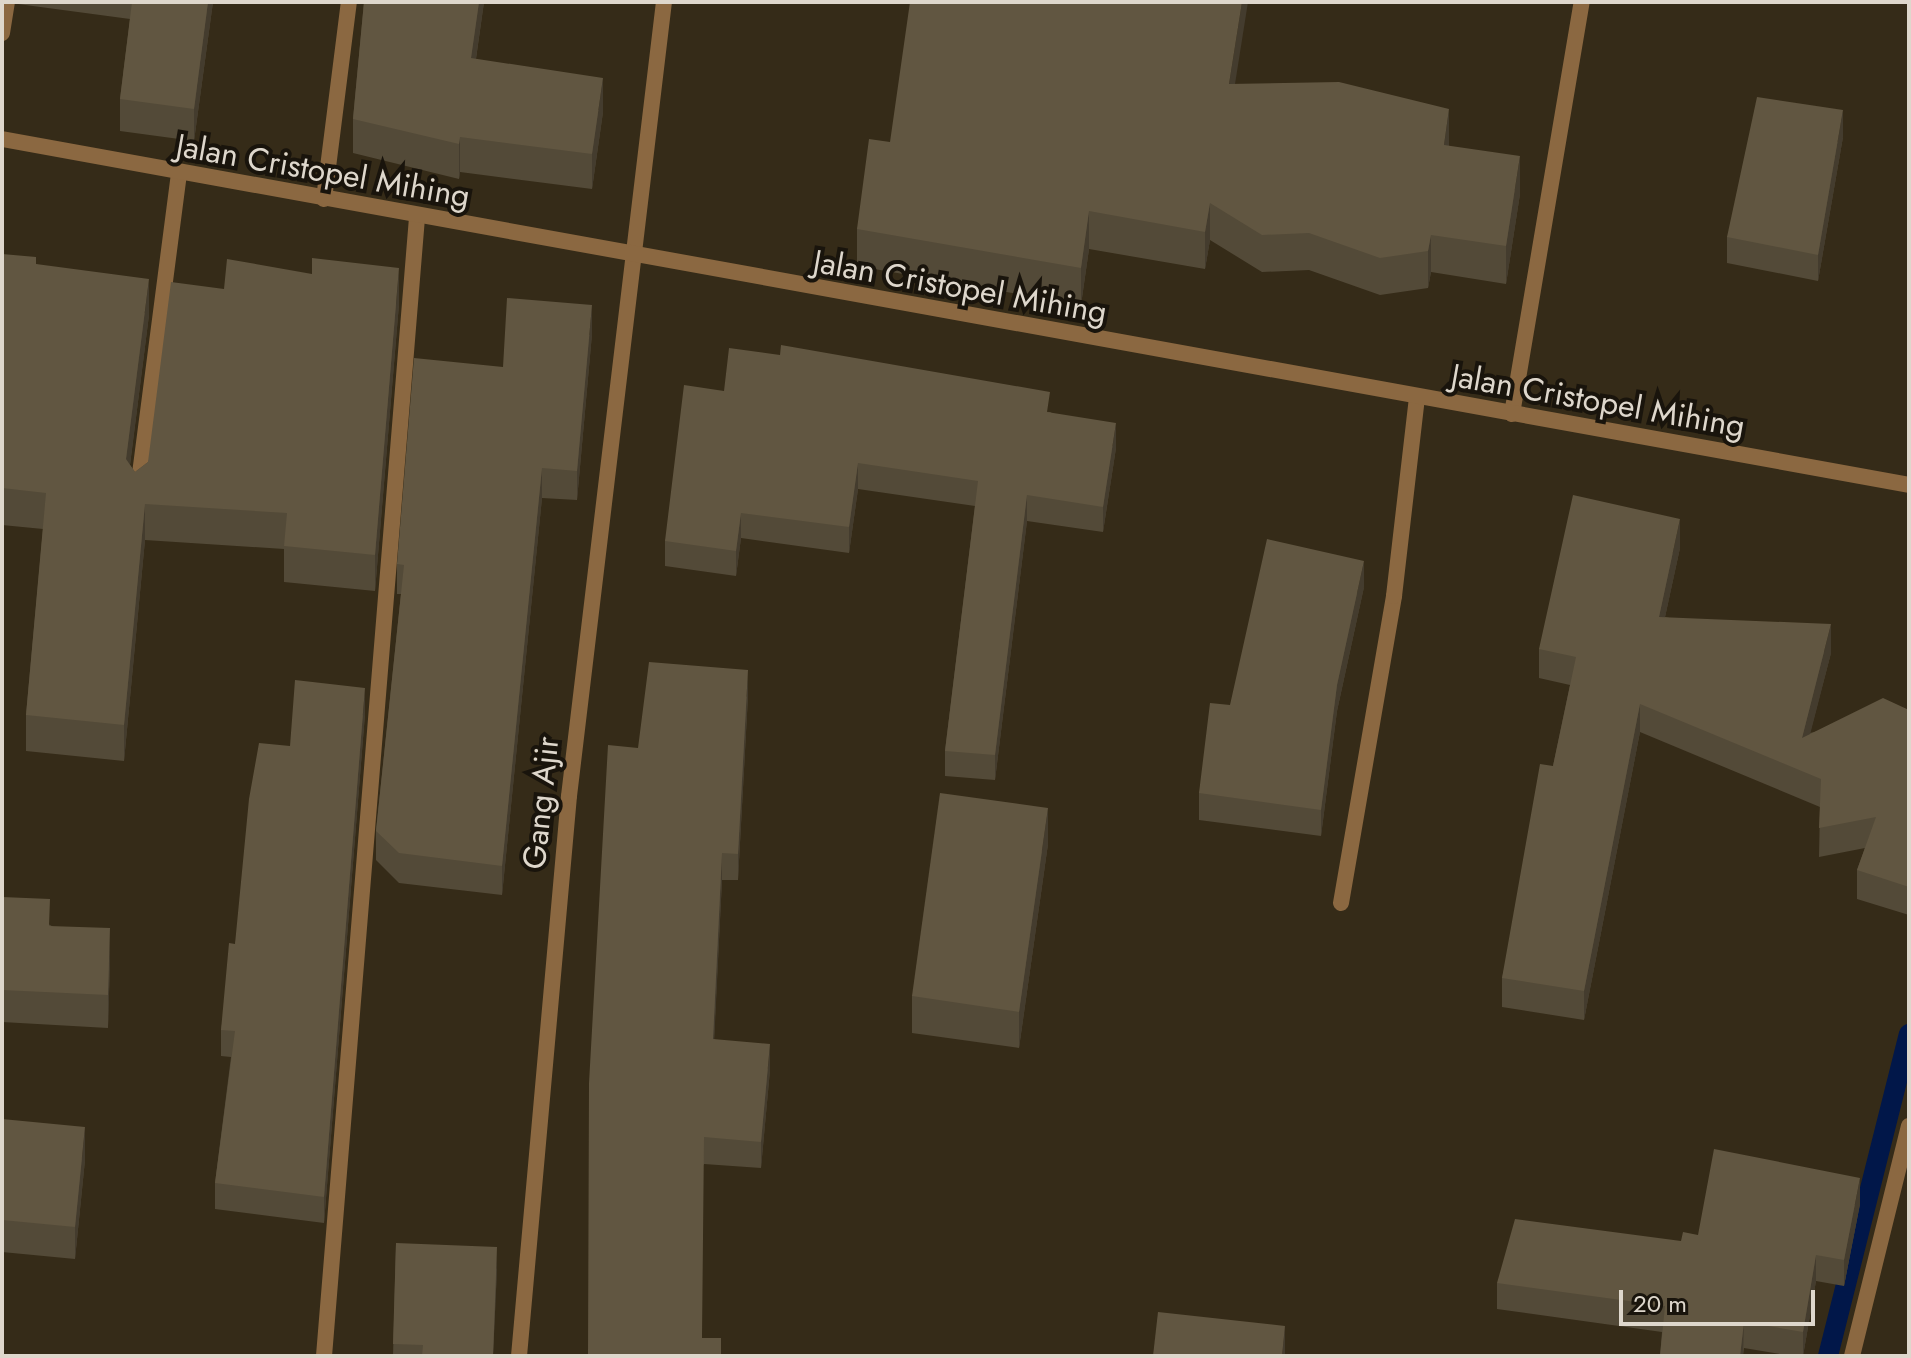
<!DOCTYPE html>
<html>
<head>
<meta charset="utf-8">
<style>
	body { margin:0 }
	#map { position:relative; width:1911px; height:1358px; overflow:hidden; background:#352b18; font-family:Jost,sans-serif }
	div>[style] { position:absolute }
	.stream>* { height:20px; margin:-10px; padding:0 10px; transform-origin:10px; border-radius:10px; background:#011749 }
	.service>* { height:16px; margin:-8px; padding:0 8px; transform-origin:8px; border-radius:8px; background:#8b6841 }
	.minor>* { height:16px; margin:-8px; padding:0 8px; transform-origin:8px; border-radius:8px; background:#8b6841 }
	.tertiary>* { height:16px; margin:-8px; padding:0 8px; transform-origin:8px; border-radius:8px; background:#8b6841 }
	.wall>* { inset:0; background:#534a38 }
	.shaded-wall>* { inset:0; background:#443c2e }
	.building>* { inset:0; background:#615641 }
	span { translate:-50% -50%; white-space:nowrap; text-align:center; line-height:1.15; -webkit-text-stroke:8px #19140c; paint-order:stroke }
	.street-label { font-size:32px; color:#ded7cc }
	.frame { position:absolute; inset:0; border:4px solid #ded7cc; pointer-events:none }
	.scale { position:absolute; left:1619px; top:1290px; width:196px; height:36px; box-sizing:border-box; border:4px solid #ded7cc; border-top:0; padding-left:10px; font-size:24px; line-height:28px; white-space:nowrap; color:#ded7cc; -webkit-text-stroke:6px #19140c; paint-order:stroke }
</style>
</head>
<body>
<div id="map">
	<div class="stream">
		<div style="left:1828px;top:1356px;width:332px;rotate:-75.9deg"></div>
	</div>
	<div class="service">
		<div style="left:138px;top:489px;width:319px;rotate:-82.6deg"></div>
	</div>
	<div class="minor">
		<div style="left:2px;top:33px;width:31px;rotate:-81deg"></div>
		<div style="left:324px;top:199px;width:199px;rotate:-82.8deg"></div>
		<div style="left:1512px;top:414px;width:418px;rotate:-80.4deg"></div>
		<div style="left:1341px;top:903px;width:312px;rotate:-80.2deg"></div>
		<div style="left:1394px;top:596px;width:200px;rotate:-83.4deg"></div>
		<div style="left:324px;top:1356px;width:1143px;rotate:-85.33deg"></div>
		<div style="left:519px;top:1356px;width:562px;rotate:-84.9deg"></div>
		<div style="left:569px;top:796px;width:800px;rotate:-83.18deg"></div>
		<div style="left:1852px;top:1356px;width:237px;rotate:-76.1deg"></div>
	</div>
	<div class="tertiary">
		<div style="left:2px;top:139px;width:1938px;rotate:10.28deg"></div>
	</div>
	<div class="wall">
		<div style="clip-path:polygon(17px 2px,213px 2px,194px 141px,120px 131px,120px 99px,130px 19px,18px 4px)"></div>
		<div style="clip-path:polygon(364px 2px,484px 2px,476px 59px,603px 112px,592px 189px,460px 172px,459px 179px,353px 153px,353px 119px)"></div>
		<div style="clip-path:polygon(1235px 84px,1449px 146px,1520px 194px,1506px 284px,1431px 272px,1428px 288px,1380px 295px,1309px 270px,1262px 272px,1210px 240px,1205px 269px,1089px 249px,1081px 305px,857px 266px,857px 229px,890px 142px)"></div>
		<div style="clip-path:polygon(1843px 137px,1818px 281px,1727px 263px,1727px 237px)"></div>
		<div style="clip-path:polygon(2px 254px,36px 264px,149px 315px,130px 465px,135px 472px,148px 462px,224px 289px,399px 304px,375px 591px,284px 582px,284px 549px,145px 540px,124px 761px,26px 751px,26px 715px,43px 529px,2px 525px)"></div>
		<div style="clip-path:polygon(592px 334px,577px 500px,542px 498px,502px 895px,399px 883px,376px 860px,376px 831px,401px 594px,397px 594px,397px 564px,503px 367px)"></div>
		<div style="clip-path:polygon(724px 391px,1050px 412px,1116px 448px,1103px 532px,1027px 521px,995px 780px,945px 776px,945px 751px,975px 506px,858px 489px,849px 553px,741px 538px,736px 576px,665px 566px,665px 541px)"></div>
		<div style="clip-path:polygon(1680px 548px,1665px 617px,1831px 653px,1810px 733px,1909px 710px,1909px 915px,1857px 899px,1857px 870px,1865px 848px,1819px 857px,1820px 807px,1640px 732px,1584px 1020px,1502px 1007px,1502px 978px,1553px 766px,1570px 685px,1539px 678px,1539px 649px)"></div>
		<div style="clip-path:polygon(1364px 587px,1337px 711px,1321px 836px,1199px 820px,1199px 793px,1230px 705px)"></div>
		<div style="clip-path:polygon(748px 696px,738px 880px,722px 880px,714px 1039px,770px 1070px,761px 1168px,704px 1164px,588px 1356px,638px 748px)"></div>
		<div style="clip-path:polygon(365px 714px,324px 1223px,215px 1209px,215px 1183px,231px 1057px,221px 1056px,221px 1030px,235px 944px,290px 746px)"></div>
		<div style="clip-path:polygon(1048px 844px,1019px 1048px,912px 1033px,912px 996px)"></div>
		<div style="clip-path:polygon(2px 897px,110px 960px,108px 1028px,2px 1022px)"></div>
		<div style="clip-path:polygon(2px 1119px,85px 1160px,75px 1259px,2px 1252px)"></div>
		<div style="clip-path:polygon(1860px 1204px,1844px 1286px,1816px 1281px,1803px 1356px,1792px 1356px,1744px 1348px,1743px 1356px,1660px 1356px,1662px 1332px,1497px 1309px,1497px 1283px,1681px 1241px,1698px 1235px)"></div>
		<div style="clip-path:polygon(396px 1243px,497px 1269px,493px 1356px,393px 1356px)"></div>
	</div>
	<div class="shaded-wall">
		<div style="clip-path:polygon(208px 2px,213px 2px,194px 141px,194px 109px)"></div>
		<div style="clip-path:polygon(479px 2px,484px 2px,471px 93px,471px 58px)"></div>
		<div style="clip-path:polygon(1242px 2px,1248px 2px,1229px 122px,1229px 84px)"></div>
		<div style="clip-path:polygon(603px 78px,603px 112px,592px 189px,592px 154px)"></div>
		<div style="clip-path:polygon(1449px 109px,1449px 147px,1444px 145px)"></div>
		<div style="clip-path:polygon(1843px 110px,1843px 137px,1818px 281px,1818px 255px)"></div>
		<div style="clip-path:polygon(460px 137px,460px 172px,459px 179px,459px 144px)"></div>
		<div style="clip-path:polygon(1520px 156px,1520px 194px,1506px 284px,1506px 246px)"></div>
		<div style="clip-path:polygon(1210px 203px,1210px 240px,1205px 269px,1205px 232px)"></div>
		<div style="clip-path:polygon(1089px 211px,1089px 249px,1081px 305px,1081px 268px)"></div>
		<div style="clip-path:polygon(1431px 235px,1431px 272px,1428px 288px,1428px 251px)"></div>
		<div style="clip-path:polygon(399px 268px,399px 304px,375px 591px,375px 555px)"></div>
		<div style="clip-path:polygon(149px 279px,149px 315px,126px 496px,126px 459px)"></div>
		<div style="clip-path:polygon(592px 305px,592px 334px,577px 500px,577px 471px)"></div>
		<div style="clip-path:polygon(1116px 423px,1116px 448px,1103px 532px,1103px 507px)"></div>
		<div style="clip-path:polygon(858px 463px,858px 489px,849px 553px,849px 527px)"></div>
		<div style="clip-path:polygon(542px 468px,542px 498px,502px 895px,502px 866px)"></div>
		<div style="clip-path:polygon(1027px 495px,1027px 521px,995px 780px,995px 755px)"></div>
		<div style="clip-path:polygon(145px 504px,145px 540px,124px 761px,124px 725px)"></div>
		<div style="clip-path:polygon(741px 513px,741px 538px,736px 576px,736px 551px)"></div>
		<div style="clip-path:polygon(1680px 519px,1680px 548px,1659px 645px,1659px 617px)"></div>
		<div style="clip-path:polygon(1364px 561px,1364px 587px,1337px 711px,1321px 836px,1321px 810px,1337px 685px)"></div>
		<div style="clip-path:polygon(1831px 624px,1831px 653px,1802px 766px,1802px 738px)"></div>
		<div style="clip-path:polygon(748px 670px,748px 696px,738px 880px,738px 854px)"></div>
		<div style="clip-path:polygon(365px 688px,365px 714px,324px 1223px,324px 1197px)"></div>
		<div style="clip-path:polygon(1640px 704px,1640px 732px,1584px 1020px,1584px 991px)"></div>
		<div style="clip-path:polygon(1048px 808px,1048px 844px,1019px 1048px,1019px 1012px)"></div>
		<div style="clip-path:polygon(722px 853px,722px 880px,713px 1065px,713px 1039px)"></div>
		<div style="clip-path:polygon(110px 928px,110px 960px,108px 1028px,108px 995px)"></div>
		<div style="clip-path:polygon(770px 1044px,770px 1070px,761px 1168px,761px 1142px)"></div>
		<div style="clip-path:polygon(85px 1127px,85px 1160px,75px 1259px,75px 1227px)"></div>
		<div style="clip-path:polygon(1860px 1178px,1860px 1204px,1844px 1286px,1844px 1260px)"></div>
		<div style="clip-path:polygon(497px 1247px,497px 1269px,493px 1356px)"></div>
		<div style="clip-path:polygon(1816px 1255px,1816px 1281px,1803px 1356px,1803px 1332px)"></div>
		<div style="clip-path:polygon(1744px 1322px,1743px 1356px,1740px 1356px)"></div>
		<div style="clip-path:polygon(1285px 1326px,1285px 1356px,1282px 1356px)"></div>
	</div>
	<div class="building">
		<div style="clip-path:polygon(132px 2px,208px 2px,194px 109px,120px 99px)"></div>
		<div style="clip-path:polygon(364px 2px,479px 2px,471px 58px,603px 78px,592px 154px,460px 137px,459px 144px,353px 119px)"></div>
		<div style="clip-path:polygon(910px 2px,1242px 2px,1229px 84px,1339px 82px,1449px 109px,1444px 145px,1520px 156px,1506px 246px,1431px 235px,1428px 251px,1380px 258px,1309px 233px,1262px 235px,1210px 203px,1205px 232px,1089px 211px,1081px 268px,857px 229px,869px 139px,890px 142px)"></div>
		<div style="clip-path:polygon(1757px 97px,1843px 110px,1818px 255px,1727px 237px)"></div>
		<div style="clip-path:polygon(2px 254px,36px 257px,36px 264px,149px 279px,126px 459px,135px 472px,148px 462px,171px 282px,224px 289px,227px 259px,312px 274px,312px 258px,399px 268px,375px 555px,284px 546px,287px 513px,145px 504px,124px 725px,26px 715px,46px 493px,2px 488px)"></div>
		<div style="clip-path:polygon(507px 298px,592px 305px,577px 471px,542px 468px,502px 866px,399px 853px,376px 831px,404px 565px,397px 564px,414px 358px,503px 367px)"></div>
		<div style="clip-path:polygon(781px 345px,1050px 392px,1047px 412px,1116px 423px,1103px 507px,1027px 495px,995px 755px,945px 751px,978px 481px,858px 463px,849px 527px,741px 513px,736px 551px,665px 541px,684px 385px,724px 391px,729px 348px,780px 355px)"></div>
		<div style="clip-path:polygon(1573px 495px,1680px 519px,1659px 617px,1831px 624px,1802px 738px,1883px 698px,1909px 710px,1909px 887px,1857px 870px,1876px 817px,1819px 828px,1821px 779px,1640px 704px,1584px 991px,1502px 978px,1540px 764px,1553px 766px,1576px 657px,1539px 649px)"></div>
		<div style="clip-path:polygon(1267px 539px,1364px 561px,1337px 685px,1321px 810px,1199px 793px,1210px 703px,1230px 705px)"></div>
		<div style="clip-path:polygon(649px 662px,748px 670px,738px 854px,722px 853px,713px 1039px,770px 1044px,761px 1142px,704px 1137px,702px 1338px,721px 1338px,721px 1356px,588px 1356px,589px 1083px,608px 745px,638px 748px)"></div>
		<div style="clip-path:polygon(295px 680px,365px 688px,324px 1197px,215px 1183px,235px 1031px,221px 1030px,229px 943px,235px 944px,249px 799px,259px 743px,290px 746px)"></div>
		<div style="clip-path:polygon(940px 793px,1048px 808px,1019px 1012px,912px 996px)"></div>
		<div style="clip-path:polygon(2px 897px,50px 899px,49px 926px,110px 928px,108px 995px,2px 990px)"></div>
		<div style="clip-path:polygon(2px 1119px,85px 1127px,75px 1227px,2px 1220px)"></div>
		<div style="clip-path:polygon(1714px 1149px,1860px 1178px,1844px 1260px,1816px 1255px,1803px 1332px,1744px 1322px,1740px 1356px,1660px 1356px,1665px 1306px,1497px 1283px,1515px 1219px,1681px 1241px,1683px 1232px,1698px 1235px)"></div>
		<div style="clip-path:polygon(396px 1243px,497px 1247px,493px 1356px,422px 1356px,423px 1345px,393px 1344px)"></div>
		<div style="clip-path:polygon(1158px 1312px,1285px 1326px,1282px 1356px,1153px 1356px)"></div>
	</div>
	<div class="street-label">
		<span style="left:323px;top:171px;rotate:10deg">Jalan Cristopel Mihing</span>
		<span style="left:960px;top:287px;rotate:10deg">Jalan Cristopel Mihing</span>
		<span style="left:1598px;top:401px;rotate:10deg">Jalan Cristopel Mihing</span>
		<span style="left:541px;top:803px;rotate:-84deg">Gang Ajir</span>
	</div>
	<div class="frame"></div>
	<div class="scale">20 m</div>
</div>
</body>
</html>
